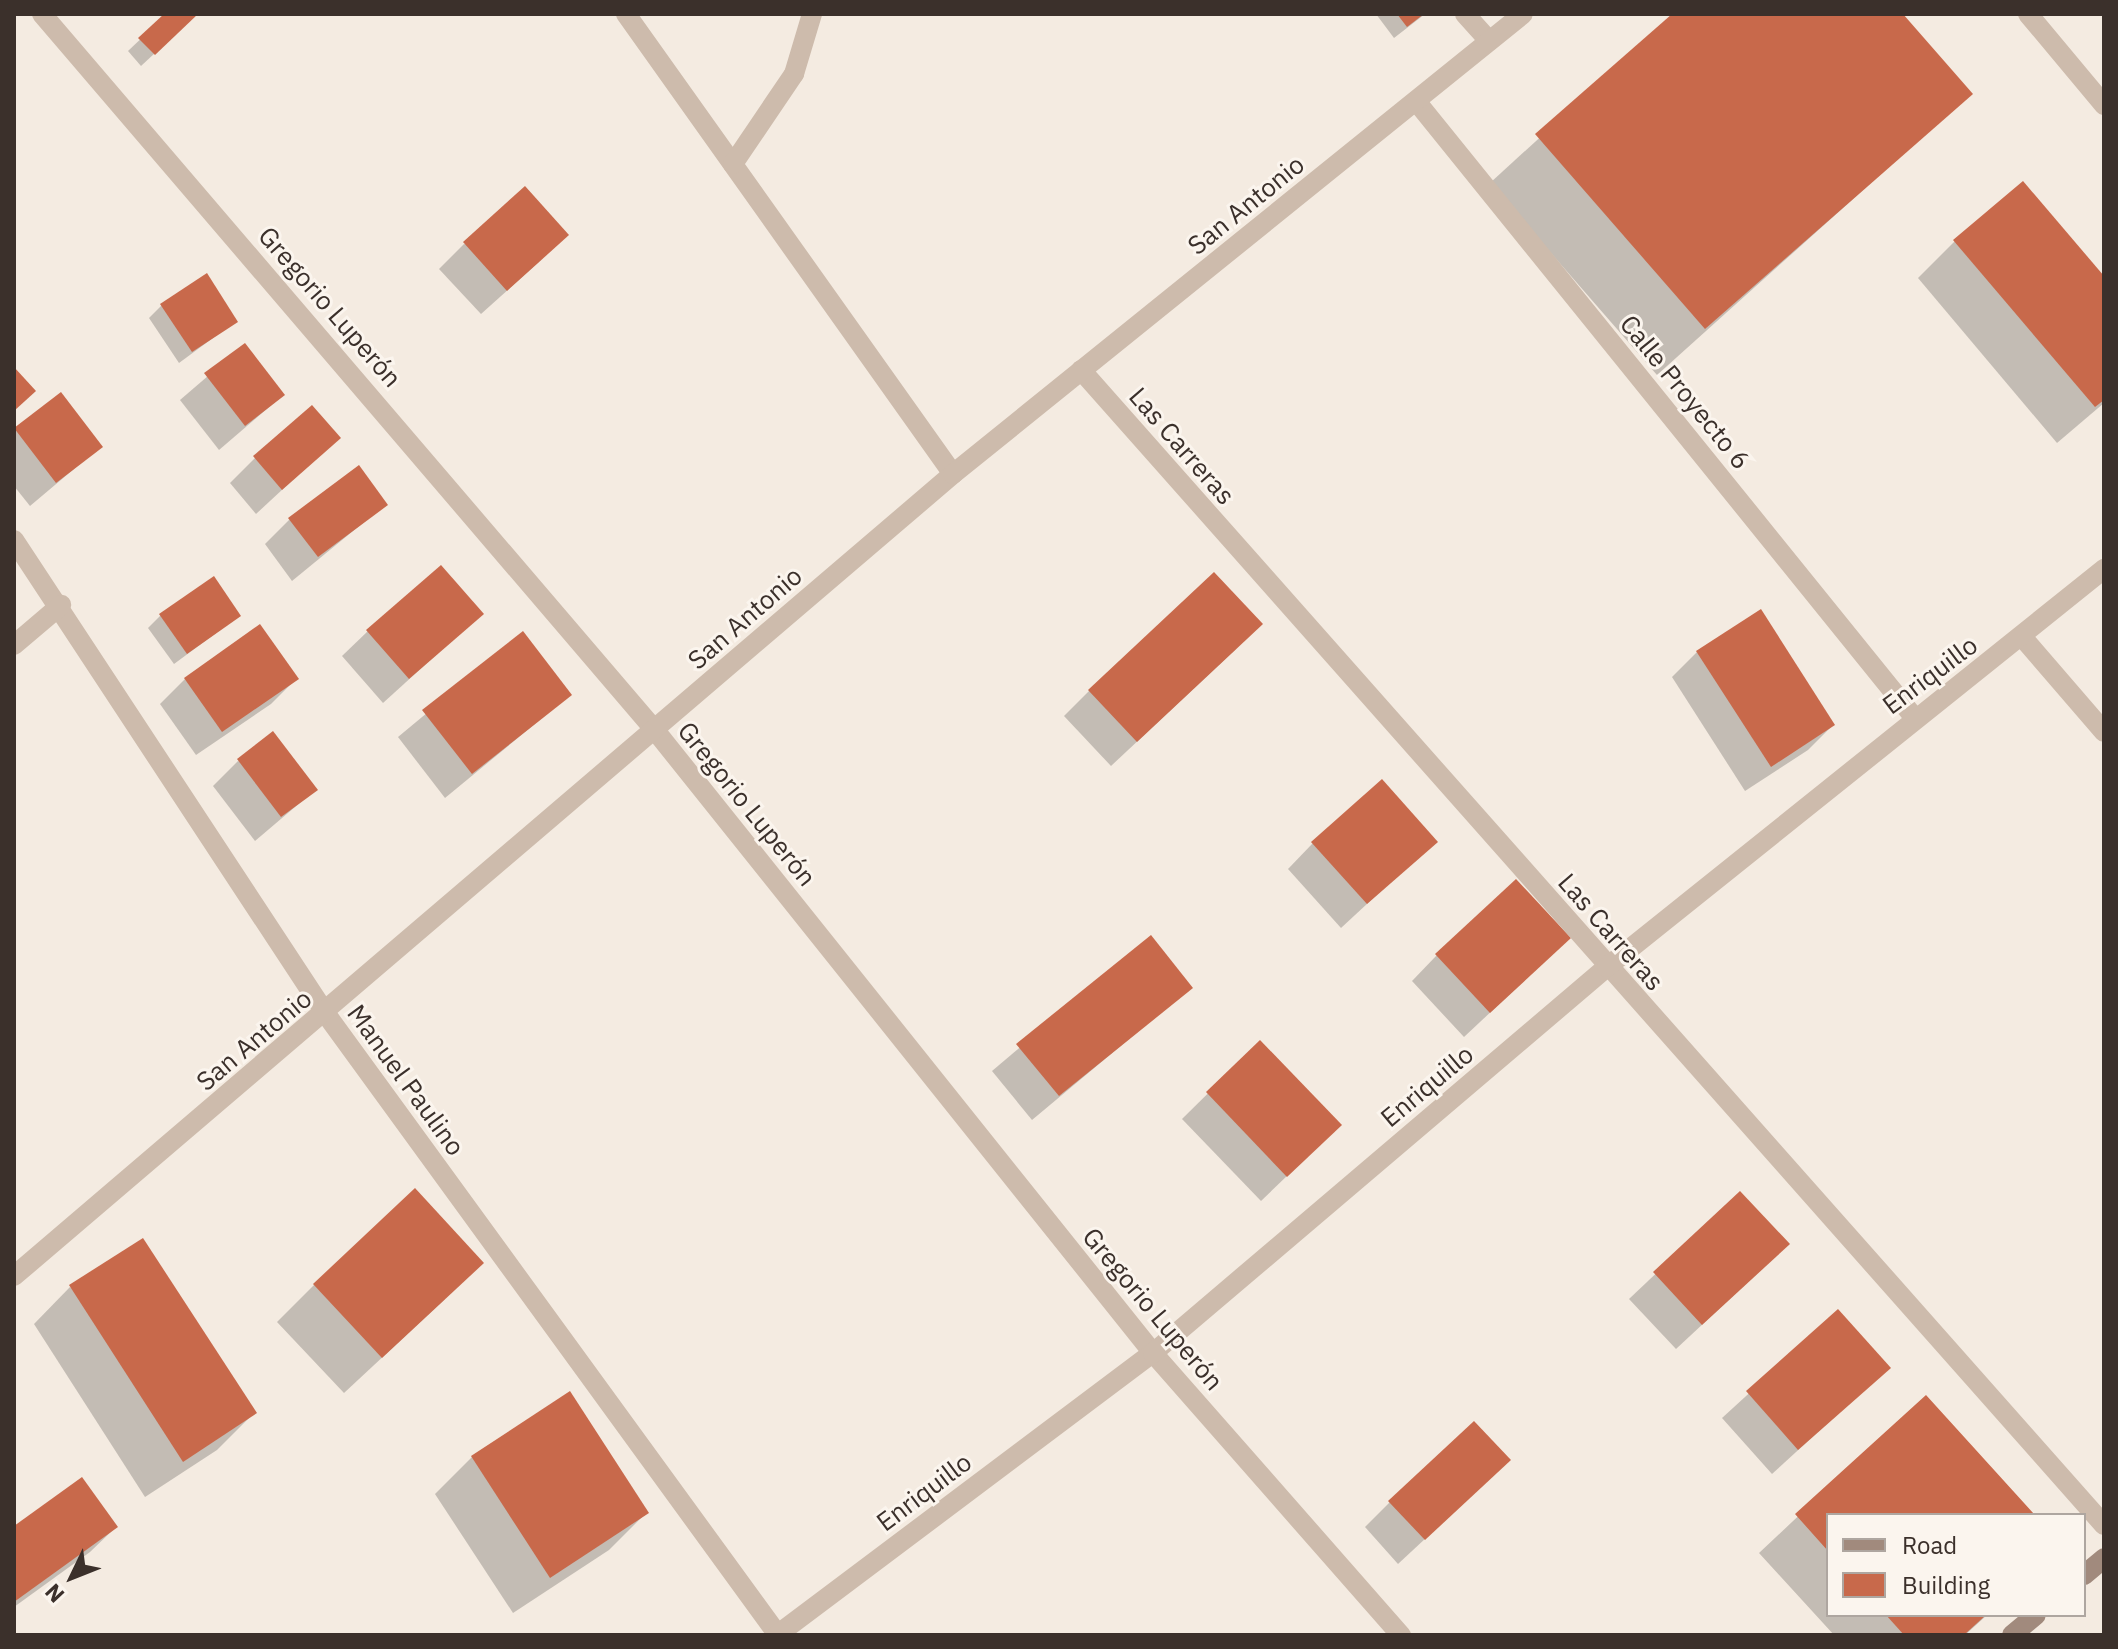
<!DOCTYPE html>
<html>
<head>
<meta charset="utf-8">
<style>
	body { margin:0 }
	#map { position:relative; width:2118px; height:1649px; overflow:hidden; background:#f4ebe1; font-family:"IBM Plex Sans",sans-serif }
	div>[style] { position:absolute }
	.shadow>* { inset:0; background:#0003 }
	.building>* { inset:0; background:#c8694b }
	.street>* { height:20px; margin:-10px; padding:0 10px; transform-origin:10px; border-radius:10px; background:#cdbbac }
	.secondary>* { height:20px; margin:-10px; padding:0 10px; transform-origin:10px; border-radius:10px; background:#a18a7d }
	span { translate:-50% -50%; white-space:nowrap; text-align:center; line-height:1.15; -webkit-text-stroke:6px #fbf5ee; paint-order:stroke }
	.street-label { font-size:26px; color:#3b302b }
	.frame { position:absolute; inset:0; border:16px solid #3b302b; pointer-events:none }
	.legend { position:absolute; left:1826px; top:1513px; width:260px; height:104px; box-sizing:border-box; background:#fbf5ee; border:2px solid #aea6a0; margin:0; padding:10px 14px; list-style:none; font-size:24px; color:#3b302b }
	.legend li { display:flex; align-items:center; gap:16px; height:40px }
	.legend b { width:40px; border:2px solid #aea6a0 }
	.north { position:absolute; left:32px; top:1537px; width:80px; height:80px; -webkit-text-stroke:6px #fbf5ee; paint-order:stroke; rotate:227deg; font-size:22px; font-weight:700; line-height:32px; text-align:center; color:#3b302b }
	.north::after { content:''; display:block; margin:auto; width:28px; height:36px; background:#3b302b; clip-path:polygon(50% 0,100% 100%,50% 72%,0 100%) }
</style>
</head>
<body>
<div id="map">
	<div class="shadow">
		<div style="clip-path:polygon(167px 14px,197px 14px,141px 66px,128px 51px)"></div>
		<div style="clip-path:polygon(1376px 14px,1425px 14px,1394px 38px)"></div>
		<div style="clip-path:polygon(1675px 14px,1901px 14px,1970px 94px,1657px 375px,1490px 183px)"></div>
		<div style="clip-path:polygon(1955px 241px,2104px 279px,2104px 403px,2057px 443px,1918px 278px)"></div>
		<div style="clip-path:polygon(464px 244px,541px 260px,481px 314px,439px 269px)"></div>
		<div style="clip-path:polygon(161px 306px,236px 321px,179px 363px,149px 318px)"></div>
		<div style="clip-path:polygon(244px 345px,283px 395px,219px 450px,180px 400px)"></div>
		<div style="clip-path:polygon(60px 395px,100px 447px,30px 506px,14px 486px,14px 430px)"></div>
		<div style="clip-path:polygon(338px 438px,256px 514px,230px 483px,255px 458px)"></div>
		<div style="clip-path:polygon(386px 504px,292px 581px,265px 544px,290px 519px)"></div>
		<div style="clip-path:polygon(481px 614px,383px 703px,342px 656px,368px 631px)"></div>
		<div style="clip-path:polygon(160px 616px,239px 616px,174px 664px,148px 628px)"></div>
		<div style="clip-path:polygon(522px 634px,570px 695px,445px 798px,398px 737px)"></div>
		<div style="clip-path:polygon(1236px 649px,1111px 766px,1064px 716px,1089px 691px)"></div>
		<div style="clip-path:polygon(1697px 652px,1833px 725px,1808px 750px,1745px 791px,1672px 677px)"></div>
		<div style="clip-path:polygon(185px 679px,296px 679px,271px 704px,196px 755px,160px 704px)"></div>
		<div style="clip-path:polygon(238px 761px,315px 790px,255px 841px,213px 786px)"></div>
		<div style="clip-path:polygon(1435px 841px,1341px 928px,1288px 869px,1313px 843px)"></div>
		<div style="clip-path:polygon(1150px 938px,1190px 988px,1032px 1120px,992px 1071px)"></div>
		<div style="clip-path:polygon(1437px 955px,1543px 963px,1464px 1037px,1412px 981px)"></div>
		<div style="clip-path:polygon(1260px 1042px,1314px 1150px,1261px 1201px,1182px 1119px)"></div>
		<div style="clip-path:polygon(1740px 1194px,1762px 1269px,1676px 1349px,1629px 1299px)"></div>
		<div style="clip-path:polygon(314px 1285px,445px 1299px,344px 1393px,277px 1322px)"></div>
		<div style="clip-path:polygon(70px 1287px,254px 1413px,217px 1450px,145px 1497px,34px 1324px)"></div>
		<div style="clip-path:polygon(1838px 1312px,1888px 1368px,1772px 1474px,1722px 1418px)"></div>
		<div style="clip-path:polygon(1925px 1397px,2032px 1515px,1828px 1515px,1828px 1615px,1987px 1615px,1965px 1635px,1834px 1635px,1759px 1553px)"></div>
		<div style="clip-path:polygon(472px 1457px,646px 1513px,609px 1550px,513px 1613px,435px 1494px)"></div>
		<div style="clip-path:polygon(1483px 1485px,1398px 1564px,1365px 1527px,1390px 1502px)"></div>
		<div style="clip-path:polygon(116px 1527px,90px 1552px,14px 1607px,14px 1529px)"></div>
	</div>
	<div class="building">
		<div style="clip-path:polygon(164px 14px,198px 14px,155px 55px,138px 38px)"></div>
		<div style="clip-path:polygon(1397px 14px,1424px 14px,1407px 27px)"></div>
		<div style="clip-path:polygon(1672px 14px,1903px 14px,1973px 94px,1705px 329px,1535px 134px)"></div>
		<div style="clip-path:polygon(2023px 181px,2104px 276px,2104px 400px,2095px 407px,1953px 240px)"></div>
		<div style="clip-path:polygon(525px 186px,569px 235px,507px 291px,463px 242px)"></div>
		<div style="clip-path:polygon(207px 273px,238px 322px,192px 352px,160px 304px)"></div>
		<div style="clip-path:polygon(245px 343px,285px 395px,245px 426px,204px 373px)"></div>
		<div style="clip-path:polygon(14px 367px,36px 391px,14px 411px)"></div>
		<div style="clip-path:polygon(61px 392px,103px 447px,56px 483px,14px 428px)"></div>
		<div style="clip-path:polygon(312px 405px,341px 438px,282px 490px,253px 456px)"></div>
		<div style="clip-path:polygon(359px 465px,388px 505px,318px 557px,288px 518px)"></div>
		<div style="clip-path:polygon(441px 565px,484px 614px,409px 679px,366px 630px)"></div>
		<div style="clip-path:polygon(1214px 572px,1263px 624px,1137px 742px,1088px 690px)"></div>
		<div style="clip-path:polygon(214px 576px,241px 616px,187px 654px,159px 614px)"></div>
		<div style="clip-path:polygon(1761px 609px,1835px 725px,1771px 767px,1696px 651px)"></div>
		<div style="clip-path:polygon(260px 624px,299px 679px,222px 732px,184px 678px)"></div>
		<div style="clip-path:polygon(523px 631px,572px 695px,472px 774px,422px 710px)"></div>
		<div style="clip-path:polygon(273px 731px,318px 790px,281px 817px,237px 759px)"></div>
		<div style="clip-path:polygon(1382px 779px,1438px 842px,1367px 904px,1311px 842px)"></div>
		<div style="clip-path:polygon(1516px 879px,1571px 938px,1490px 1013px,1435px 954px)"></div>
		<div style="clip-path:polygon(1151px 935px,1193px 988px,1059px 1096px,1016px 1044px)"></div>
		<div style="clip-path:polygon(1260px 1040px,1342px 1125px,1287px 1177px,1206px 1092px)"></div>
		<div style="clip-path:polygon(415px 1188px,484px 1263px,382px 1358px,313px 1284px)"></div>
		<div style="clip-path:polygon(1740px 1191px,1790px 1244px,1702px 1325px,1653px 1272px)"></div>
		<div style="clip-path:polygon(143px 1238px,257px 1413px,183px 1462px,69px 1285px)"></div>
		<div style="clip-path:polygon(1838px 1309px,1891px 1368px,1798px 1450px,1746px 1391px)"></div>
		<div style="clip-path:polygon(570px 1391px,649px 1513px,550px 1578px,471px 1456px)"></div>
		<div style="clip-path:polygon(1926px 1395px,2035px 1515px,1828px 1515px,1828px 1551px,1795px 1514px)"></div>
		<div style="clip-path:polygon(1474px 1421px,1511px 1460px,1425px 1540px,1388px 1501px)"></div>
		<div style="clip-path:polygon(82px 1477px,118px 1527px,14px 1602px,14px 1526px)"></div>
		<div style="clip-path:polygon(1886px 1615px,1986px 1615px,1964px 1635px,1904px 1635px)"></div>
	</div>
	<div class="street">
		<div style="left:42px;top:14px;width:941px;rotate:49.44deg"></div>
		<div style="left:654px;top:729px;width:799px;rotate:51.35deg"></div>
		<div style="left:1153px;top:1353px;width:376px;rotate:48.7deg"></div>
		<div style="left:626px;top:14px;width:564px;rotate:54.59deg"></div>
		<div style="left:1465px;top:14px;width:36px;rotate:48deg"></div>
		<div style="left:2028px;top:14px;width:119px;rotate:50.1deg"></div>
		<div style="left:1416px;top:101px;width:792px;rotate:51.05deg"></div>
		<div style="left:733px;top:164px;width:109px;rotate:-55.9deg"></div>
		<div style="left:794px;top:74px;width:63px;rotate:-73.3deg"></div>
		<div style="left:1081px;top:370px;width:1543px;rotate:48.47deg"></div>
		<div style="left:14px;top:540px;width:567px;rotate:56.65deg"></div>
		<div style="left:326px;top:1014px;width:768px;rotate:53.95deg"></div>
		<div style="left:2023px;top:638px;width:124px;rotate:49.2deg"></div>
		<div style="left:14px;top:645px;width:62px;rotate:-40.4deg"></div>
		<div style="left:14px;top:1276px;width:1235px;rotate:-40.5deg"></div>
		<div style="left:953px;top:474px;width:732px;rotate:-38.9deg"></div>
		<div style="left:777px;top:1635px;width:470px;rotate:-36.9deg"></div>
		<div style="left:1153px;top:1353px;width:596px;rotate:-40.37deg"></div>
		<div style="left:1607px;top:967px;width:637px;rotate:-38.69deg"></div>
	</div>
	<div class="secondary">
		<div style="left:2084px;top:1575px;width:26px;rotate:-40deg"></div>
		<div style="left:2012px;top:1635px;width:31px;rotate:-40deg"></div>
	</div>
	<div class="street-label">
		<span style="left:1246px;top:205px;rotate:-39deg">San Antonio</span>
		<span style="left:330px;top:307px;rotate:49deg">Gregorio Luperón</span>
		<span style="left:1685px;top:392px;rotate:51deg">Calle Proyecto 6</span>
		<span style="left:1182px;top:446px;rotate:49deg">Las Carreras</span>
		<span style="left:745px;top:618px;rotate:-41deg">San Antonio</span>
		<span style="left:1930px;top:675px;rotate:-37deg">Enriquillo</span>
		<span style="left:747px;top:804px;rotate:51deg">Gregorio Luperón</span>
		<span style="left:1611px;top:932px;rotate:49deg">Las Carreras</span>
		<span style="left:254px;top:1040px;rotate:-40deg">San Antonio</span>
		<span style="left:406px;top:1080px;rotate:54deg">Manuel Paulino</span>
		<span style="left:1427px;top:1086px;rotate:-40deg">Enriquillo</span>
		<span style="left:1153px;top:1309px;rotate:50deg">Gregorio Luperón</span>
		<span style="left:924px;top:1492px;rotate:-37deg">Enriquillo</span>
	</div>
	<div class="frame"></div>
	<ul class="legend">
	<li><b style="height:10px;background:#a18a7d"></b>Road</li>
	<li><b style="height:22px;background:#c8694b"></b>Building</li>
	</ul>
	<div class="north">N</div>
</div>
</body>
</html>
